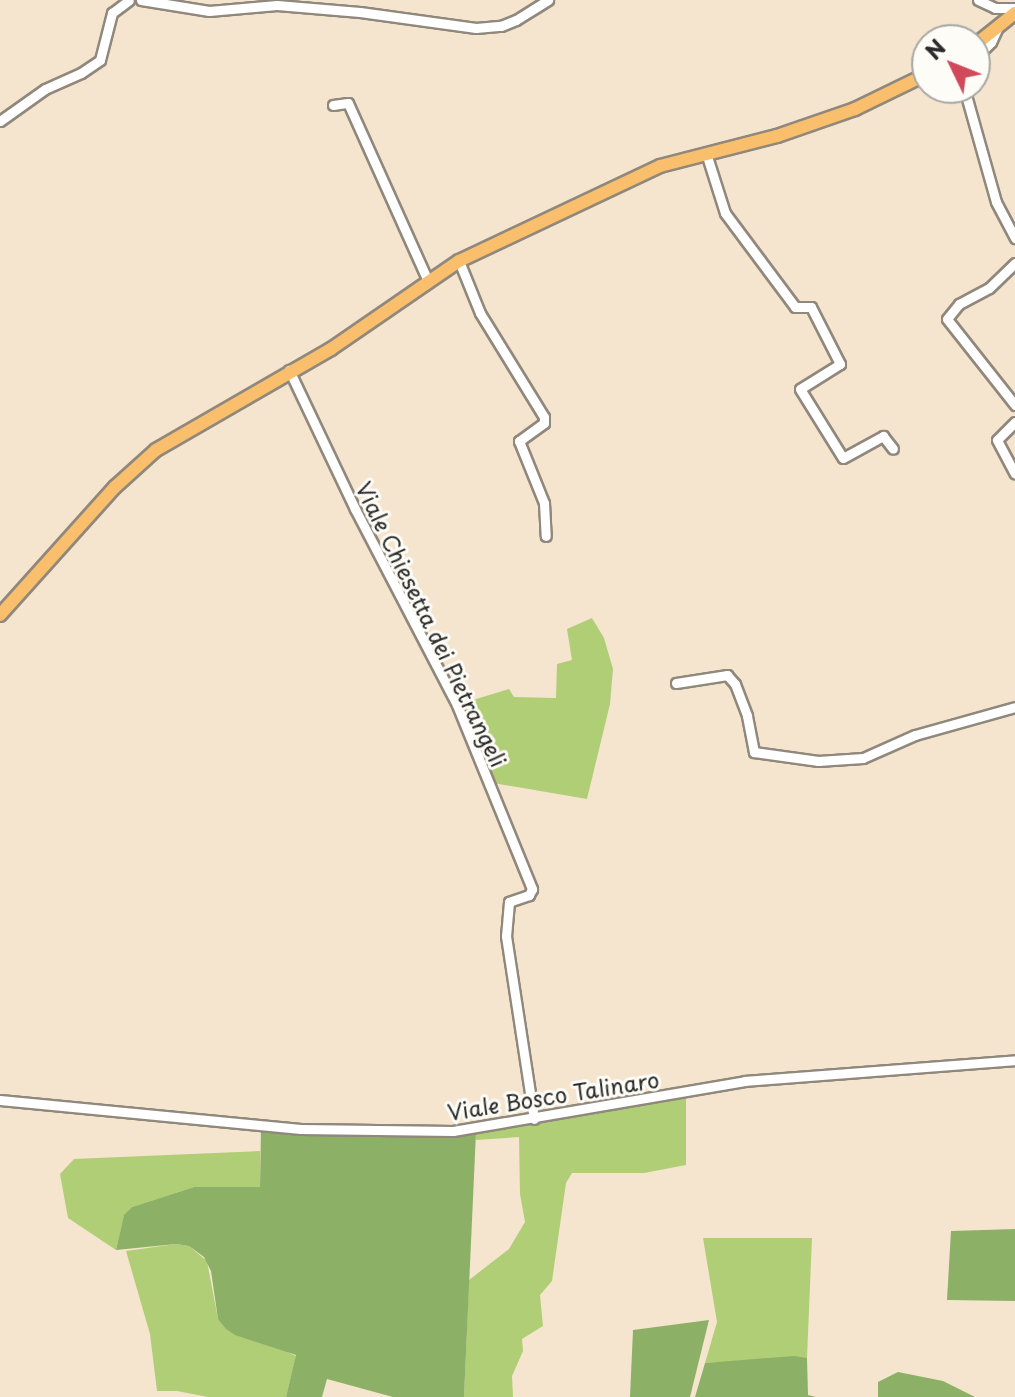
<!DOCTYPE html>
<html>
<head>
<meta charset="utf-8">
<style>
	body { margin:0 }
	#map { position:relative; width:1015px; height:1397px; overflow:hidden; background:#f5e5ce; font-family:"Playpen Sans",sans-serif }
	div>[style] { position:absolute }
	.green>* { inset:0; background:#b0ce75 }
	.forest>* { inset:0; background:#8cb166 }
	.roads { filter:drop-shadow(2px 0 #90887c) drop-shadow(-2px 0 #90887c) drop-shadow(0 2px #90887c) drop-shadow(0 -2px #90887c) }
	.minor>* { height:9px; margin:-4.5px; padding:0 4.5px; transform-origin:4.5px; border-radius:4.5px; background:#fff }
	.major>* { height:12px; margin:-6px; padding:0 6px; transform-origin:6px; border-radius:6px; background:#f9bf6d }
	span { translate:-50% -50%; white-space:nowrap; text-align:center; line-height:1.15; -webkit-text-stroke:6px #fdfcf7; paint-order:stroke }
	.street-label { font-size:22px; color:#2b2b2b }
	.north { position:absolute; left:911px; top:24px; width:80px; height:80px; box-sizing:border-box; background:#fdfcf7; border:2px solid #a9a8a5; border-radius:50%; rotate:313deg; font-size:22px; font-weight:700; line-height:32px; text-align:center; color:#2b2b2b }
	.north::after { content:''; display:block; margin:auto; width:28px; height:36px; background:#d1495b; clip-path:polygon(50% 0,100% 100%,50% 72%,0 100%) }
</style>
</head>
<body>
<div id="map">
	<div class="green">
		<div style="clip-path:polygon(592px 618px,604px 638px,613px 669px,610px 704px,587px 799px,493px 783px,463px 703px,509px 689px,514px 697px,556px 698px,557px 664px,572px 660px,567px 629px)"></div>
		<div style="clip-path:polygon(686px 1098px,686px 1165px,644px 1173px,572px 1173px,566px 1183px,552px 1281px,540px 1295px,543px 1326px,522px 1339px,523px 1351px,512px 1376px,513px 1397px,464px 1397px,469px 1280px,509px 1249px,525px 1222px,520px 1194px,519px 1137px,476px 1140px,476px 1132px)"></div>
		<div style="clip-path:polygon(260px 1151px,260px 1187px,194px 1187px,132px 1207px,124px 1216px,116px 1250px,68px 1218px,60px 1174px,74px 1159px)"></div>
		<div style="clip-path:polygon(703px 1238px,812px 1238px,807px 1358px,705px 1363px,717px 1322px)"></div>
		<div style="clip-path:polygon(176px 1244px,189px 1246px,207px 1261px,218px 1319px,296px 1356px,286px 1397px,208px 1397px,177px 1391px,157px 1391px,150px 1334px,126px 1251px)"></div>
	</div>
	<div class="forest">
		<div style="clip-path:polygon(261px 1128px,476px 1132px,464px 1397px,393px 1397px,327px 1379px,322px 1397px,286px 1397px,296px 1355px,235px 1335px,226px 1329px,218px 1319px,211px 1271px,204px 1257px,189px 1246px,176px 1244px,116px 1250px,124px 1215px,132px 1207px,194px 1187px,260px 1187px)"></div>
		<div style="clip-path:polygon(1015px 1229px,1015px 1301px,947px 1300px,951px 1231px)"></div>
		<div style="clip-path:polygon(709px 1320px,690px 1397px,630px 1397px,633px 1330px)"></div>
		<div style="clip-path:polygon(794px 1356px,807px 1358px,808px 1395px,816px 1397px,695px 1397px,705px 1363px)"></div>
		<div style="clip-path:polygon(898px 1372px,943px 1381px,975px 1397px,878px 1397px,878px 1382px)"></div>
	</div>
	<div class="roads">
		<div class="minor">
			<div style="left:141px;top:0;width:69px;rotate:9.2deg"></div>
			<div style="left:209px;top:11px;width:68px;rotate:-5deg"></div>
			<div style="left:277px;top:5px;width:83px;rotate:4.8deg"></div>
			<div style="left:360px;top:12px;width:117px;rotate:7.9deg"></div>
			<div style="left:476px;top:28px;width:25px;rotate:-5deg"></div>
			<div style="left:501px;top:26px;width:16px;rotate:-22deg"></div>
			<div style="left:516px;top:20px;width:38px;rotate:-32deg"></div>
			<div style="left:978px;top:0;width:19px;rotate:25deg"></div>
			<div style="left:995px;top:8px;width:20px"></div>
			<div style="left:975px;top:58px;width:23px;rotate:-45deg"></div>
			<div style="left:991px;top:42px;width:14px;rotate:-65deg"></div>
			<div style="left:964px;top:88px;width:118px;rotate:74.3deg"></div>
			<div style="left:996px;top:202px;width:41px;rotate:62.2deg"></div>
			<div style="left:333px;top:105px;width:15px;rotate:-8deg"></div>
			<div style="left:348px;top:103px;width:195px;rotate:65.8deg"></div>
			<div style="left:0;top:121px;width:55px;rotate:-35.4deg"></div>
			<div style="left:45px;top:89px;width:39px;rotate:-24deg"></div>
			<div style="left:81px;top:73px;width:23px;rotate:-34deg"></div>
			<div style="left:100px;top:60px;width:49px;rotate:-75.7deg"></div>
			<div style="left:112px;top:13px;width:21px;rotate:-37deg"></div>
			<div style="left:706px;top:153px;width:63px;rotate:72.4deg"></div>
			<div style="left:725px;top:213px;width:117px;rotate:53.3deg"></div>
			<div style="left:795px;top:307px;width:16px"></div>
			<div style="left:811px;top:307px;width:64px;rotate:63deg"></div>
			<div style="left:840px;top:364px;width:47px;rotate:148deg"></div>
			<div style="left:800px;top:389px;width:81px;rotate:58.1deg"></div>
			<div style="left:843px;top:458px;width:46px;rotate:-28.8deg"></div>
			<div style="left:883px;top:436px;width:16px;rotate:52deg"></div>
			<div style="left:459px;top:261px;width:56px;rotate:68deg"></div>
			<div style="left:480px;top:313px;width:122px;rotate:58.4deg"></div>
			<div style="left:544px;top:417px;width:6px;rotate:90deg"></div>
			<div style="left:544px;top:423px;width:31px;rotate:144deg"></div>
			<div style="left:519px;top:441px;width:67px;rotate:68deg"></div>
			<div style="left:544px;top:503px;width:33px;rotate:87deg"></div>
			<div style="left:1015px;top:263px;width:36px;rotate:136deg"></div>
			<div style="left:989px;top:288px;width:34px;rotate:152deg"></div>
			<div style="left:959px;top:304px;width:19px;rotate:129deg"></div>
			<div style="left:947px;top:319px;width:110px;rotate:51.7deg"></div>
			<div style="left:289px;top:370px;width:154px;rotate:64.6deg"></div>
			<div style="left:355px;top:509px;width:221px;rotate:62.5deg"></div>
			<div style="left:457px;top:705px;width:199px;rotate:67.8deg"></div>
			<div style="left:532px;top:889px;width:7px;rotate:117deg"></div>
			<div style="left:529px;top:895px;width:21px;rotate:161deg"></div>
			<div style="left:509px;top:902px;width:34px;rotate:95deg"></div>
			<div style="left:506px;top:936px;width:185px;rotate:81.3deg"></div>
			<div style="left:1015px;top:422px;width:25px;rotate:135deg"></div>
			<div style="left:997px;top:440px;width:38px;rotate:62deg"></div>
			<div style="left:676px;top:683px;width:52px;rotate:-8.9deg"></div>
			<div style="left:727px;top:675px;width:12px;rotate:48deg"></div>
			<div style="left:735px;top:684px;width:34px;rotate:69deg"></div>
			<div style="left:747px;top:716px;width:37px;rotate:79deg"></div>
			<div style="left:754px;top:752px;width:65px;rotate:8deg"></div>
			<div style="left:818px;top:761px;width:45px;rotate:-3.8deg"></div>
			<div style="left:863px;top:758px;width:57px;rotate:-23.9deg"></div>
			<div style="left:915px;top:735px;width:104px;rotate:-15.6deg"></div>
			<div style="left:0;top:1100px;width:302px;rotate:5.5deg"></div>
			<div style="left:301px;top:1129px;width:152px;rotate:0.8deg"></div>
			<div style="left:453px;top:1131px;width:296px;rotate:-9.7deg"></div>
			<div style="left:745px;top:1081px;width:271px;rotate:-4.4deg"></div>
		</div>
		<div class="major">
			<div style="left:975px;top:45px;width:51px;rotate:-38.7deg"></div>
			<div style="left:0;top:615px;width:172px;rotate:-48.1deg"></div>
			<div style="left:115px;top:487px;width:55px;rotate:-42.1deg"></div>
			<div style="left:156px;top:450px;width:202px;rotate:-30deg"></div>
			<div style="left:331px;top:349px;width:155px;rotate:-34.5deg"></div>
			<div style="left:459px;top:261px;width:222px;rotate:-25.3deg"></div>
			<div style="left:660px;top:166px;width:121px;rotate:-14.4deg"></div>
			<div style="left:777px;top:136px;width:83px;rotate:-19.1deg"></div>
			<div style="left:855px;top:109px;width:80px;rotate:-25.9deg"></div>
		</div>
	</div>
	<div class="street-label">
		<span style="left:432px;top:624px;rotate:64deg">Viale Chiesetta dei Pietrangeli</span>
		<span style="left:553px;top:1095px;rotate:-9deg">Viale Bosco Talinaro</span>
	</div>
	<div class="north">N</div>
</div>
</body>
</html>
